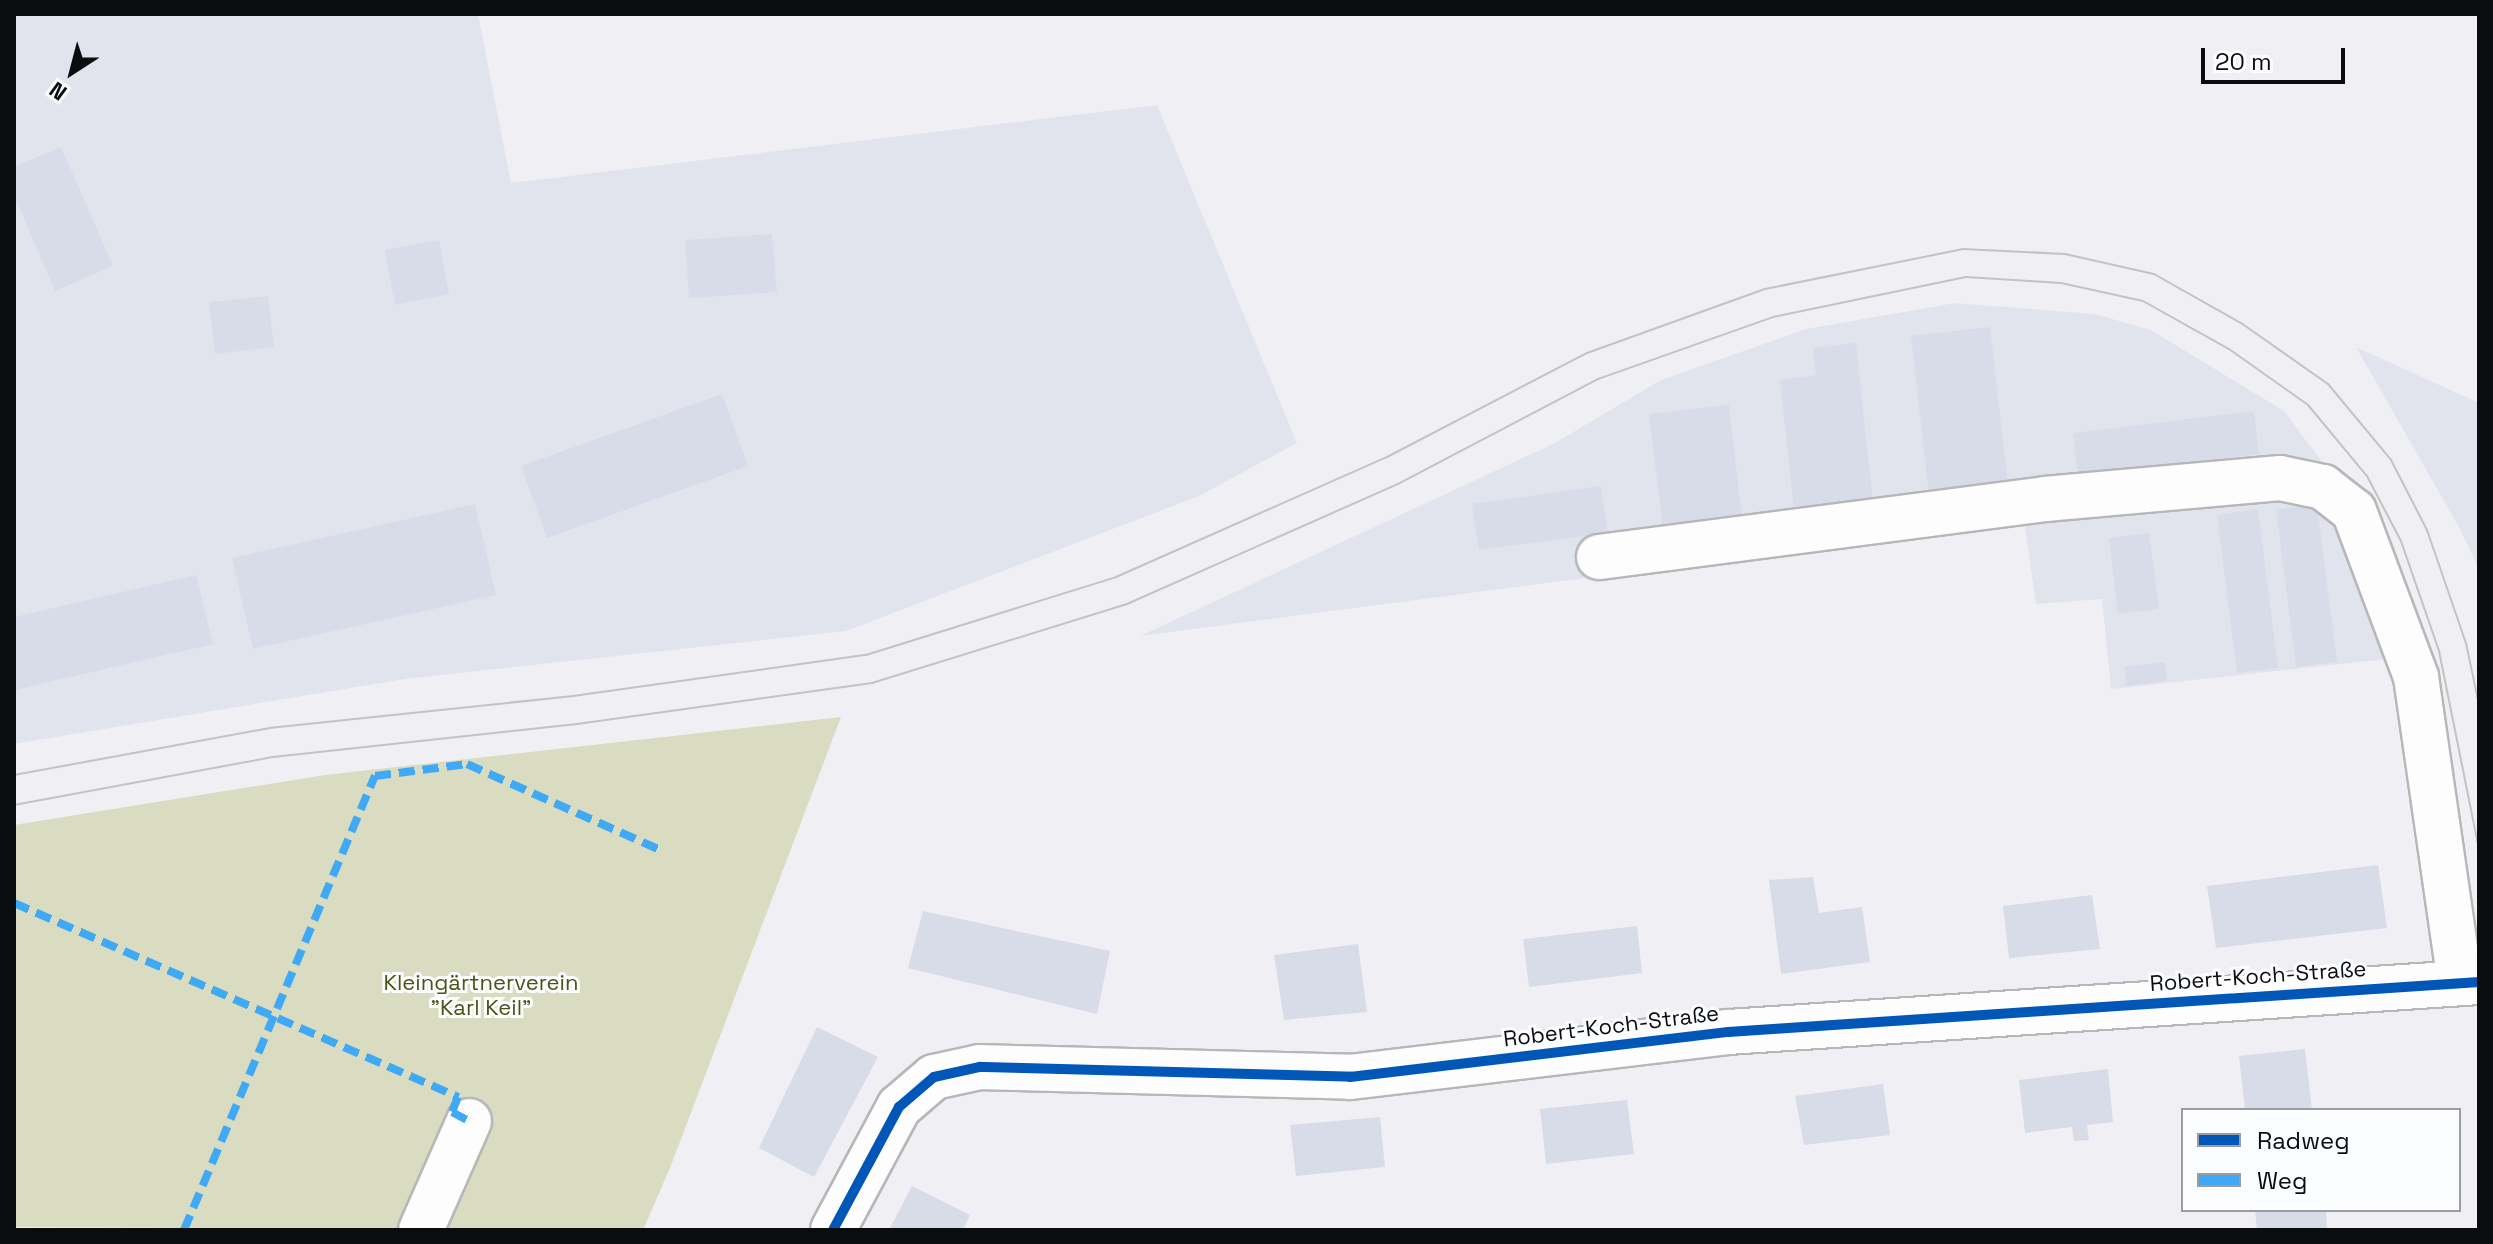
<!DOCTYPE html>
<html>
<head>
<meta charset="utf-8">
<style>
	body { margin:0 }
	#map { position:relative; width:2493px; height:1244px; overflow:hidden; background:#f0f0f4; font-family:"Space Grotesk",sans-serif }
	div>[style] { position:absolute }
	.built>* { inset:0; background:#e2e4ed }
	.green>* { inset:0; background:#d9dcc0 }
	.building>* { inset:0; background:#d8dbe8 }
	.roads { filter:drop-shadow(2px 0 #b7b7ba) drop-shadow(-2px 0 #b7b7ba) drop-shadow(0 2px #b7b7ba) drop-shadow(0 -2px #b7b7ba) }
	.minor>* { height:44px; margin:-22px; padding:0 22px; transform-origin:22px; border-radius:22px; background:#fdfdfd }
	.tram>* { height:2px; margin:-1px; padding:0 1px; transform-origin:1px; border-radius:1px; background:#c3c3c4 }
	.quiet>* { height:8px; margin-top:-4px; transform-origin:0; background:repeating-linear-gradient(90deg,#3fa9f5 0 16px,transparent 0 24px) }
	.cycleway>* { height:10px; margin:-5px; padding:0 5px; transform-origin:5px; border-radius:5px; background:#0057b8 }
	span { translate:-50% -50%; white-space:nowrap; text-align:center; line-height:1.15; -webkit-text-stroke:6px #fcfdfe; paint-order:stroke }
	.street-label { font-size:22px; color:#0b0c0e }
	.park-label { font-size:22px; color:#4f5216 }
	.frame { position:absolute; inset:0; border:16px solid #0b0c0e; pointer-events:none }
	.legend { position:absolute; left:2181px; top:1108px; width:280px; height:104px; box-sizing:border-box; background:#fcfdfe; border:2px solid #9c9d9e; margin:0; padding:10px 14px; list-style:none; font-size:24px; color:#0b0c0e }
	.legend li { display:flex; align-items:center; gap:16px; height:40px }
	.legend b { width:40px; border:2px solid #9c9d9e }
	.north { position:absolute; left:32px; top:32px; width:80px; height:80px; -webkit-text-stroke:6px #fcfdfe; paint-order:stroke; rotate:216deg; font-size:22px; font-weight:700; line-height:32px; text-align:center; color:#0b0c0e }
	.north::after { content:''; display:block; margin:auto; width:28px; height:36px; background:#0b0c0e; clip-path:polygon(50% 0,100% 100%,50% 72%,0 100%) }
	.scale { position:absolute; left:2201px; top:48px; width:144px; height:36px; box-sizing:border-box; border:4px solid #0b0c0e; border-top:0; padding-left:10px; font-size:24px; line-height:28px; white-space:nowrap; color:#0b0c0e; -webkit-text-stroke:6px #fcfdfe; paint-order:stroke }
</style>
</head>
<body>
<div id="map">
	<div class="built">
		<div style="clip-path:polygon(14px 14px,478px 14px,511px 183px,1157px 105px,1297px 443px,1199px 496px,846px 631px,405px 679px,14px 744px)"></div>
		<div style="clip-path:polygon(1955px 303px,2095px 314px,2151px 330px,2284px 411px,2322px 462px,2342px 502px,2405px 657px,2111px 689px,2102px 599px,2036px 604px,2024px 521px,1140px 636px,1553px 444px,1661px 380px,1806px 329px)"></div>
		<div style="clip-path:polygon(2356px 347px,2479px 403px,2479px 569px,2460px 529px)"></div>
	</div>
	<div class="green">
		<div style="clip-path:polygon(841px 717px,670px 1168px,643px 1230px,14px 1227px,14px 825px,325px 775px)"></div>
	</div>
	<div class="building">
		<div style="clip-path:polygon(61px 147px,113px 266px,55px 291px,14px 195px,14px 167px)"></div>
		<div style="clip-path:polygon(772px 234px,777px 292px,689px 298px,685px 240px)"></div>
		<div style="clip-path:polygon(439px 240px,449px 294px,395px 305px,385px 250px)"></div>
		<div style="clip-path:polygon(268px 296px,274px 347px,215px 354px,209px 302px)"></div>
		<div style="clip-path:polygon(1990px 327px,2008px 485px,1929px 495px,1911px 336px)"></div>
		<div style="clip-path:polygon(1856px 343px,1873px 503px,1794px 511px,1780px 380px,1816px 375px,1813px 348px)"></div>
		<div style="clip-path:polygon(722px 394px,748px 466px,547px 538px,521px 466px)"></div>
		<div style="clip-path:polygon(1729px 405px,1742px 519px,1663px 528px,1649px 414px)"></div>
		<div style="clip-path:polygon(2254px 411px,2259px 454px,2078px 476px,2073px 433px)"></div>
		<div style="clip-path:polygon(1601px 486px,1608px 533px,1479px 550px,1472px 504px)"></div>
		<div style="clip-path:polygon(475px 504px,496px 595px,253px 649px,232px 558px)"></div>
		<div style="clip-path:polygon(2317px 504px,2337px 662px,2296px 667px,2276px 509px)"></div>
		<div style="clip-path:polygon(2258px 509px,2278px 668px,2237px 673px,2217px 515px)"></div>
		<div style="clip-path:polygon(2149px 533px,2159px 609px,2118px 614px,2109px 538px)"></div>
		<div style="clip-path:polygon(196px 575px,213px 644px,14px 690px,14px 617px)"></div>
		<div style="clip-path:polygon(2165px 662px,2167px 681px,2127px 686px,2124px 667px)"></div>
		<div style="clip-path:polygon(2378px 865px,2387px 928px,2216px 948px,2207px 886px)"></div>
		<div style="clip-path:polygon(1813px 877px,1819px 913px,1862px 907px,1870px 962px,1781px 974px,1769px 880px)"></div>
		<div style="clip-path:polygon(2092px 895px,2100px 949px,2009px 958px,2003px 906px)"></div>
		<div style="clip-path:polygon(923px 911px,1110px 951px,1097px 1014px,908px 968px)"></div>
		<div style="clip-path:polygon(1637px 926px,1642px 973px,1529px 987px,1523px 939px)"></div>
		<div style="clip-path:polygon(1358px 944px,1367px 1012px,1284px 1020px,1274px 955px)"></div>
		<div style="clip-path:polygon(817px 1027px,878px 1057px,814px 1177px,759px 1148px)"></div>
		<div style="clip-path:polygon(2305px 1049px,2312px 1110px,2245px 1110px,2239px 1056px)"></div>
		<div style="clip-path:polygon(2108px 1069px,2113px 1122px,2087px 1125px,2089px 1140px,2074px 1141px,2072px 1127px,2025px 1133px,2019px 1080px)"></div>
		<div style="clip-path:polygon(1883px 1084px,1890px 1135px,1804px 1145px,1795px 1096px)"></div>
		<div style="clip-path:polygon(1627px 1100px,1634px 1154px,1546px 1164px,1540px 1109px)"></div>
		<div style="clip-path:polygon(1380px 1117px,1385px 1167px,1296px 1176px,1290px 1125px)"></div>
		<div style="clip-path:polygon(912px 1186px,970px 1215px,963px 1230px,889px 1230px)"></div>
		<div style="clip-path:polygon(2255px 1210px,2326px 1210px,2327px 1230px,2257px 1230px)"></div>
	</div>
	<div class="roads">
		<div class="minor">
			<div style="left:1599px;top:557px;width:450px;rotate:-7.4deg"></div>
			<div style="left:2045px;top:499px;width:236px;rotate:-5.1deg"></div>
			<div style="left:2280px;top:478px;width:44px;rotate:11.8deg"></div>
			<div style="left:2323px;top:487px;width:39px;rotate:38deg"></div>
			<div style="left:2354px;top:511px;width:177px;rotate:69.5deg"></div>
			<div style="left:2416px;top:677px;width:309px;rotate:81.8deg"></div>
			<div style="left:421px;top:1230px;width:119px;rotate:-66.2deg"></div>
			<div style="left:833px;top:1230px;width:140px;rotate:-61.8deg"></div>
			<div style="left:899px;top:1107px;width:46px;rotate:-40.6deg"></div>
			<div style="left:934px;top:1077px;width:47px;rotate:-12.3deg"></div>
			<div style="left:980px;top:1067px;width:370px;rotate:1.5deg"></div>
			<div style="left:1350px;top:1077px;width:381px;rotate:-6.8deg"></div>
			<div style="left:1728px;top:1032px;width:753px;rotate:-3.81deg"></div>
		</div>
	</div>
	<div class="tram">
		<div style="left:14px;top:775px;width:259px;rotate:-10.4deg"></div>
		<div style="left:269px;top:728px;width:306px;rotate:-6deg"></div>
		<div style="left:573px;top:696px;width:296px;rotate:-8deg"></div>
		<div style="left:866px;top:655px;width:262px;rotate:-17.3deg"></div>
		<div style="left:1116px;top:577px;width:296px;rotate:-23.9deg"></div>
		<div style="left:1387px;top:457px;width:225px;rotate:-27.5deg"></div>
		<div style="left:1587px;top:353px;width:189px;rotate:-19.8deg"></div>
		<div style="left:1765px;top:289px;width:202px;rotate:-11.4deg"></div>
		<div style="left:1963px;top:249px;width:102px;rotate:2.8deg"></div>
		<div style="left:2065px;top:254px;width:91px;rotate:12.7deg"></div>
		<div style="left:2154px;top:274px;width:103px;rotate:29.5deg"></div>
		<div style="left:2244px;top:325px;width:103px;rotate:35.1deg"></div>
		<div style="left:2328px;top:384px;width:99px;rotate:50.3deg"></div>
		<div style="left:2391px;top:460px;width:79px;rotate:62.8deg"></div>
		<div style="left:2427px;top:530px;width:120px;rotate:71deg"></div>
		<div style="left:2466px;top:643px;width:63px;rotate:78.2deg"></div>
		<div style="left:14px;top:805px;width:263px;rotate:-10.5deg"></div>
		<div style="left:273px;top:757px;width:306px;rotate:-6.2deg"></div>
		<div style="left:577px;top:724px;width:298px;rotate:-7.9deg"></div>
		<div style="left:872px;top:683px;width:267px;rotate:-17.2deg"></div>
		<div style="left:1127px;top:604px;width:299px;rotate:-23.9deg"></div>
		<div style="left:1400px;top:483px;width:224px;rotate:-27.7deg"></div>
		<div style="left:1598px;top:379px;width:186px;rotate:-19.5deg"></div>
		<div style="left:1773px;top:317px;width:197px;rotate:-11.7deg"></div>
		<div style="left:1966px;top:277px;width:95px;rotate:3.6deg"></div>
		<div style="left:2061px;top:283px;width:84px;rotate:12.4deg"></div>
		<div style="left:2143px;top:301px;width:98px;rotate:29.2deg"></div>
		<div style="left:2229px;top:349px;width:97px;rotate:35.3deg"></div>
		<div style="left:2308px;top:405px;width:92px;rotate:50.3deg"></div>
		<div style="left:2367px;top:476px;width:73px;rotate:62.4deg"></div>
		<div style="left:2401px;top:541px;width:116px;rotate:70.9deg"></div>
		<div style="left:2439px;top:651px;width:202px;rotate:78.6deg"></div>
	</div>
	<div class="quiet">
		<div style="left:14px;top:903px;width:485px;rotate:23.6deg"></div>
		<div style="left:458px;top:1097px;width:16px;rotate:112deg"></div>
		<div style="left:452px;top:1112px;width:19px;rotate:28deg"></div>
		<div style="left:184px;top:1230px;width:493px;rotate:-67.2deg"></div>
		<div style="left:375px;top:776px;width:93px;rotate:-7.4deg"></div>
		<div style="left:467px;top:764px;width:209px;rotate:24deg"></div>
	</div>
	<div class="cycleway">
		<div style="left:833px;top:1230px;width:140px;rotate:-61.8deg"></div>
		<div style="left:899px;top:1107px;width:46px;rotate:-40.6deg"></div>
		<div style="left:934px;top:1077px;width:47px;rotate:-12.3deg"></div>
		<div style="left:980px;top:1067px;width:370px;rotate:1.5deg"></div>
		<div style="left:1350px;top:1077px;width:381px;rotate:-6.8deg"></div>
		<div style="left:1728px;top:1032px;width:753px;rotate:-3.81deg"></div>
	</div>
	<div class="street-label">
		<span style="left:2258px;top:976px;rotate:-4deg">Robert-Koch-Straße</span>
		<span style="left:1611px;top:1026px;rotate:-7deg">Robert-Koch-Straße</span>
	</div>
	<div class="park-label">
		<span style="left:481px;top:995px">Kleingärtnerverein<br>"Karl Keil"</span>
	</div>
	<div class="frame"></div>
	<ul class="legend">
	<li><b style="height:10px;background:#0057b8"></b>Radweg</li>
	<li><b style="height:10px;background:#3fa9f5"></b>Weg</li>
	</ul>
	<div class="north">N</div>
	<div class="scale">20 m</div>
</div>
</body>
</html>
